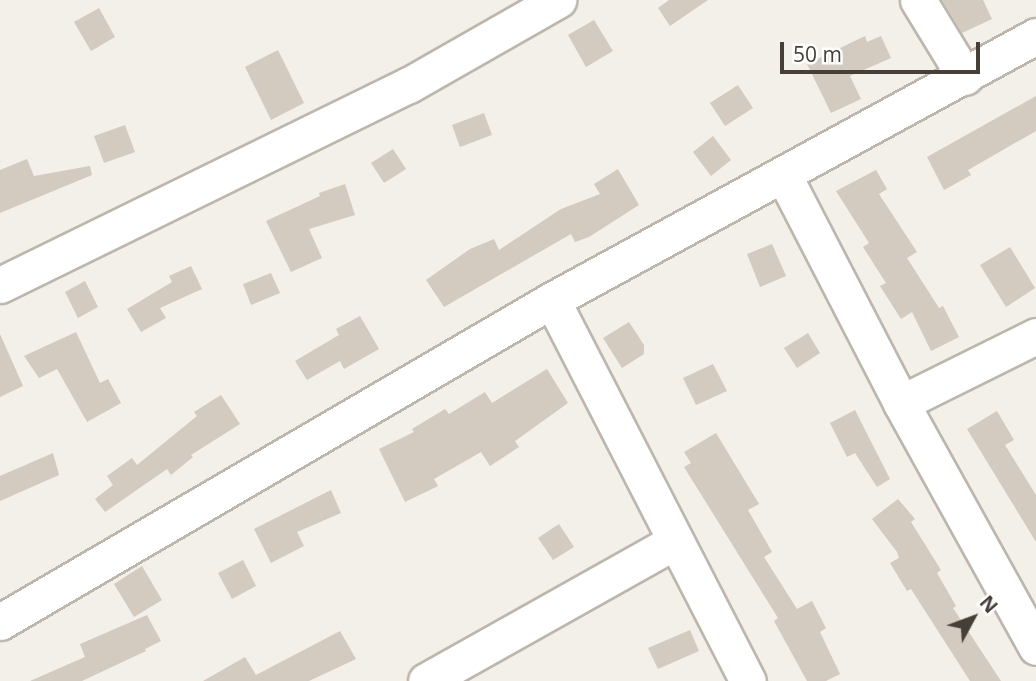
<!DOCTYPE html>
<html>
<head>
<meta charset="utf-8">
<style>
	body { margin:0 }
	#map { position:relative; width:1036px; height:681px; overflow:hidden; background:#f3efe9; font-family:"Open Sans",sans-serif }
	div>[style] { position:absolute }
	.building>* { inset:0; background:#d3cac0 }
	.roads { filter:drop-shadow(2px 0 #bdb6ac) drop-shadow(-2px 0 #bdb6ac) drop-shadow(0 2px #bdb6ac) drop-shadow(0 -2px #bdb6ac) }
	.minor>* { height:35px; margin:-17.5px; padding:0 17.5px; transform-origin:17.5px; border-radius:17.5px; background:#fff }
	span { translate:-50% -50%; white-space:nowrap; text-align:center; line-height:1.15; -webkit-text-stroke:6px #fff; paint-order:stroke }
	.north { position:absolute; left:938px; top:583px; width:70px; height:70px; -webkit-text-stroke:5px #fff; paint-order:stroke; rotate:49deg; font-size:19px; font-weight:700; line-height:28px; text-align:center; color:#463f38 }
	.north::after { content:''; display:block; margin:auto; width:24px; height:32px; background:#463f38; clip-path:polygon(50% 0,100% 100%,50% 72%,0 100%) }
	.scale { position:absolute; left:780px; top:42px; width:200px; height:32px; box-sizing:border-box; border:4px solid #463f38; border-top:0; padding-left:9px; font-size:21px; line-height:24px; white-space:nowrap; color:#463f38; -webkit-text-stroke:5px #fff; paint-order:stroke }
</style>
</head>
<body>
<div id="map">
	<div class="building">
		<div style="clip-path:polygon(669px 0,708px 0,670px 26px,658px 8px)"></div>
		<div style="clip-path:polygon(942px 0,983px 0,992px 19px,962px 33px)"></div>
		<div style="clip-path:polygon(99px 8px,115px 37px,91px 51px,74px 22px)"></div>
		<div style="clip-path:polygon(594px 20px,613px 51px,586px 67px,568px 35px)"></div>
		<div style="clip-path:polygon(865px 36px,867px 42px,881px 36px,891px 58px,850px 76px,861px 99px,831px 113px,807px 64px)"></div>
		<div style="clip-path:polygon(278px 50px,304px 103px,271px 120px,245px 67px)"></div>
		<div style="clip-path:polygon(738px 85px,753px 108px,725px 126px,710px 103px)"></div>
		<div style="clip-path:polygon(1036px 96px,1036px 131px,968px 170px,971px 175px,944px 190px,927px 157px)"></div>
		<div style="clip-path:polygon(484px 113px,492px 135px,460px 147px,452px 125px)"></div>
		<div style="clip-path:polygon(125px 125px,135px 152px,104px 163px,94px 136px)"></div>
		<div style="clip-path:polygon(713px 136px,731px 160px,711px 176px,693px 152px)"></div>
		<div style="clip-path:polygon(393px 149px,406px 169px,384px 183px,371px 163px)"></div>
		<div style="clip-path:polygon(27px 159px,34px 176px,90px 166px,92px 175px,0 213px,0 170px)"></div>
		<div style="clip-path:polygon(618px 169px,639px 205px,589px 237px,575px 242px,571px 234px,444px 307px,426px 280px,470px 249px,494px 239px,499px 250px,561px 209px,600px 194px,594px 184px)"></div>
		<div style="clip-path:polygon(876px 170px,887px 189px,879px 194px,917px 252px,907px 258px,939px 308px,943px 306px,959px 337px,931px 351px,912px 312px,901px 319px,880px 286px,886px 283px,863px 247px,869px 243px,836px 191px)"></div>
		<div style="clip-path:polygon(345px 184px,355px 215px,309px 229px,322px 258px,291px 272px,266px 221px,320px 196px,319px 193px)"></div>
		<div style="clip-path:polygon(772px 244px,786px 276px,760px 287px,747px 254px)"></div>
		<div style="clip-path:polygon(1010px 247px,1035px 288px,1006px 307px,980px 265px)"></div>
		<div style="clip-path:polygon(191px 266px,202px 289px,160px 308px,166px 318px,141px 332px,127px 309px,172px 282px,169px 276px)"></div>
		<div style="clip-path:polygon(271px 273px,280px 293px,251px 305px,243px 284px)"></div>
		<div style="clip-path:polygon(85px 281px,98px 307px,78px 318px,65px 292px)"></div>
		<div style="clip-path:polygon(360px 316px,379px 349px,344px 369px,340px 361px,307px 380px,295px 361px,339px 335px,336px 329px)"></div>
		<div style="clip-path:polygon(629px 322px,644px 345px,644px 354px,622px 368px,603px 338px)"></div>
		<div style="clip-path:polygon(76px 332px,100px 383px,108px 379px,121px 403px,87px 422px,57px 369px,39px 378px,24px 356px)"></div>
		<div style="clip-path:polygon(808px 333px,820px 353px,797px 368px,784px 348px)"></div>
		<div style="clip-path:polygon(0 334px,23px 386px,0 397px)"></div>
		<div style="clip-path:polygon(713px 364px,727px 391px,696px 405px,683px 378px)"></div>
		<div style="clip-path:polygon(547px 369px,568px 403px,515px 441px,519px 447px,490px 466px,481px 452px,434px 479px,438px 486px,405px 502px,379px 449px,414px 432px,412px 429px,445px 409px,449px 414px,485px 392px,492px 403px)"></div>
		<div style="clip-path:polygon(221px 395px,240px 424px,191px 455px,193px 457px,171px 475px,167px 469px,105px 512px,95px 499px,113px 485px,107px 476px,132px 458px,137px 465px,197px 416px,194px 412px)"></div>
		<div style="clip-path:polygon(855px 410px,890px 479px,877px 487px,855px 453px,847px 457px,830px 423px)"></div>
		<div style="clip-path:polygon(997px 411px,1014px 440px,1005px 445px,1036px 495px,1036px 542px,967px 429px)"></div>
		<div style="clip-path:polygon(716px 433px,759px 504px,748px 510px,772px 552px,764px 557px,797px 609px,812px 601px,826px 628px,820px 632px,840px 674px,826px 681px,807px 681px,774px 621px,778px 618px,684px 467px,691px 463px,684px 452px)"></div>
		<div style="clip-path:polygon(53px 453px,59px 475px,0 501px,0 476px)"></div>
		<div style="clip-path:polygon(331px 490px,341px 513px,297px 532px,304px 546px,271px 563px,254px 529px)"></div>
		<div style="clip-path:polygon(898px 499px,915px 519px,911px 522px,941px 570px,937px 573px,956px 606px,953px 608px,1001px 681px,970px 681px,911px 589px,907px 591px,890px 563px,899px 558px,897px 552px,872px 519px)"></div>
		<div style="clip-path:polygon(559px 524px,574px 547px,553px 560px,538px 538px)"></div>
		<div style="clip-path:polygon(243px 560px,256px 586px,232px 599px,218px 573px)"></div>
		<div style="clip-path:polygon(142px 566px,162px 600px,134px 617px,114px 584px)"></div>
		<div style="clip-path:polygon(147px 615px,161px 641px,145px 649px,146px 651px,82px 681px,30px 681px,85px 657px,80px 644px)"></div>
		<div style="clip-path:polygon(690px 630px,699px 651px,658px 669px,648px 648px)"></div>
		<div style="clip-path:polygon(340px 631px,356px 659px,309px 681px,203px 681px,245px 657px,256px 675px)"></div>
	</div>
	<div class="roads">
		<div class="minor">
			<div style="left:918px;top:0;width:90px;rotate:58.6deg"></div>
			<div style="left:784px;top:176px;width:255px;rotate:62.7deg"></div>
			<div style="left:901px;top:403px;width:151px;rotate:-26.4deg"></div>
			<div style="left:0;top:285px;width:455px;rotate:-26.1deg"></div>
			<div style="left:409px;top:85px;width:172px;rotate:-29.7deg"></div>
			<div style="left:552px;top:300px;width:428px;rotate:62.8deg"></div>
			<div style="left:901px;top:403px;width:279px;rotate:61deg"></div>
			<div style="left:0;top:622px;width:639px;rotate:-30.26deg"></div>
			<div style="left:552px;top:300px;width:551px;rotate:-28.61deg"></div>
			<div style="left:426px;top:681px;width:284px;rotate:-29.3deg"></div>
		</div>
	</div>
	<div class="north">N</div>
	<div class="scale">50 m</div>
</div>
</body>
</html>
